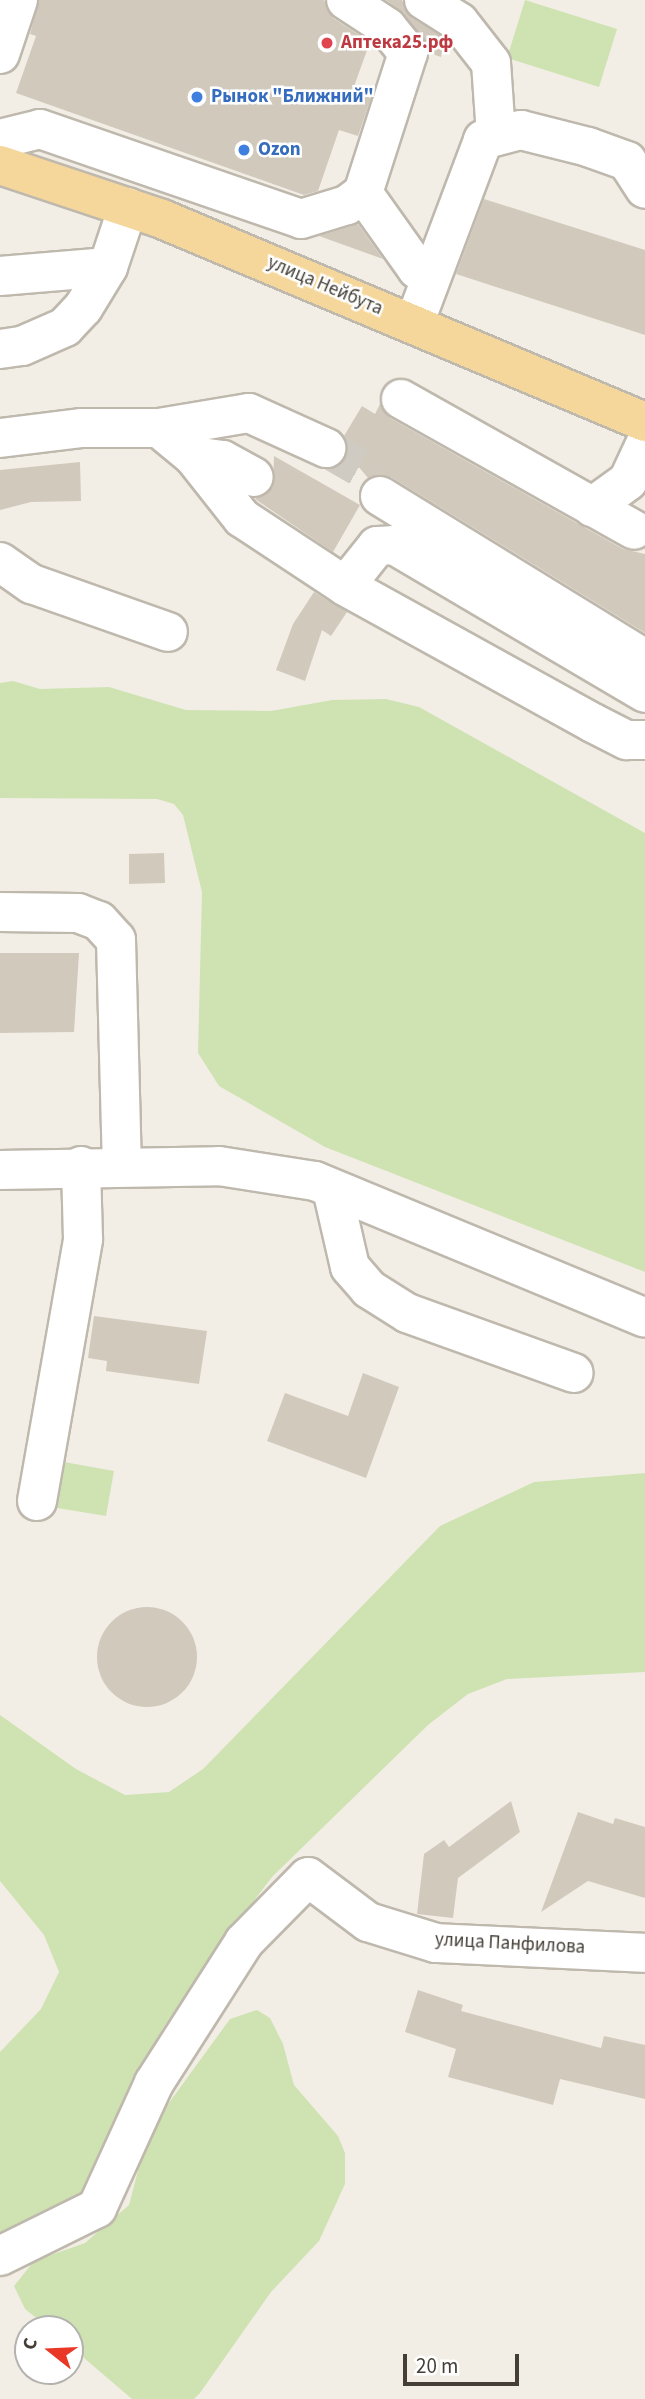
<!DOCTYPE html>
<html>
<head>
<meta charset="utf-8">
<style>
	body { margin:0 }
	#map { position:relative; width:645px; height:2399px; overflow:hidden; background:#f2eee6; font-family:"Source Sans 3",sans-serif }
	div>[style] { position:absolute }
	.green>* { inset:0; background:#cfe3b2 }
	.building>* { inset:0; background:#d2c9bd }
	.round { border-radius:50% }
	.minor-tunnel>* { height:38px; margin-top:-19px; transform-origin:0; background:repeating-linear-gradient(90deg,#cfcbc3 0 38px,transparent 0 57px) }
	.roads { filter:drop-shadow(2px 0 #bfb8ad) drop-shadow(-2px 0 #bfb8ad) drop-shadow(0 2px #bfb8ad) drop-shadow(0 -2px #bfb8ad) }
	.minor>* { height:38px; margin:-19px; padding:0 19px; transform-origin:19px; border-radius:19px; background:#fff }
	.major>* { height:38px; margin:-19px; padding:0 19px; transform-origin:19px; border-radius:19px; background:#f6d79b }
	.dots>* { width:19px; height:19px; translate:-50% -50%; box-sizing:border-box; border:4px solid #fff; border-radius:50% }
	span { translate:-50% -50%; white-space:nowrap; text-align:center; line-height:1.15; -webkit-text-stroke:5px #fff; paint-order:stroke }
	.health-label { font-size:19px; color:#be3a42; font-weight:700 }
	.left { translate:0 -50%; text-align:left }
	.shop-label { font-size:19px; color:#366cbe; font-weight:700 }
	.street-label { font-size:19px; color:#443e36 }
	.north { position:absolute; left:14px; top:2315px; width:70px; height:70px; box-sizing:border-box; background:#fff; border:2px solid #b4b2af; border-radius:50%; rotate:288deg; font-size:19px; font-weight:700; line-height:28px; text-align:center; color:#443e36 }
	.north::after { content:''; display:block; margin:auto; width:24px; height:32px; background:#e93926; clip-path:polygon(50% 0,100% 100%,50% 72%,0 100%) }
	.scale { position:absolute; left:403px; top:2354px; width:116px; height:32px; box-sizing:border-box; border:4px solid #443e36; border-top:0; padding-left:9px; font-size:21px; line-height:24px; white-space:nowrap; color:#443e36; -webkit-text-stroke:5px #fff; paint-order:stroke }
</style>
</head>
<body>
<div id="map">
	<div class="green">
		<div style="clip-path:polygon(525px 0,617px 29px,599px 87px,507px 58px)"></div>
		<div style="clip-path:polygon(13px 681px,40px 689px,109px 687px,186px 710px,271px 711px,332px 700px,386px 699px,419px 707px,645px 833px,645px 1272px,325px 1147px,219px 1086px,198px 1053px,202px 892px,183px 815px,174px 804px,157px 799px,0 798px,0 683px)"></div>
		<div style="clip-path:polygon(53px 1460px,114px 1471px,106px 1516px,45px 1506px)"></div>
		<div style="clip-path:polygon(645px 1473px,645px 1672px,507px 1679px,468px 1694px,428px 1725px,272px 1877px,226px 1938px,163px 2028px,87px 2196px,0 2239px,0 2052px,41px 2009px,59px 1972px,44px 1935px,0 1881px,0 1715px,76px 1769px,125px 1795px,169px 1792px,203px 1769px,440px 1526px,534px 1482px)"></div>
		<div style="clip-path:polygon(257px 2010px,270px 2018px,283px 2044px,294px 2085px,338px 2136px,345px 2153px,345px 2184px,319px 2241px,271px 2292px,200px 2393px,194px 2399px,132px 2399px,70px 2346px,70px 2329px,50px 2329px,25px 2309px,14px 2286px,34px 2261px,85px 2243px,129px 2205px,142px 2155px,163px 2111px,230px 2019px)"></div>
	</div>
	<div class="building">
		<div style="clip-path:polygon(39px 0,324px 0,333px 18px,370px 42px,352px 92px,371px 98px,358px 136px,339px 130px,318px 191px,304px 195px,16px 93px,36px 36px,30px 34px)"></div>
		<div style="clip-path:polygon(386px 0,402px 0,412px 18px,444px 38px,441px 57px,429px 53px,404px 13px)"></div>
		<div style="clip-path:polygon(484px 199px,645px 250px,645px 335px,456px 274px)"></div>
		<div style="clip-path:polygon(358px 224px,383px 259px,319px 236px)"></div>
		<div style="clip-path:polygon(380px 404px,390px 418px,623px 549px,645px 554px,645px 633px,391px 477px,368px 478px,347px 453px,344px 436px,362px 406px,375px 414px)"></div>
		<div style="clip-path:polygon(274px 456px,360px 505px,333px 552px,255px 499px,273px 487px)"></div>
		<div style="clip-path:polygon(80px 462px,81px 501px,31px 502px,0 510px,0 470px)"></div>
		<div style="clip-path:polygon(314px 592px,347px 612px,331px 636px,322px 630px,305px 681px,276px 670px,293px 624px)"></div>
		<div style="clip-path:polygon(164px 853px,165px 883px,129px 884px,129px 854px)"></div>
		<div style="clip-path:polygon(0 953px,79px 953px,74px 1032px,0 1033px)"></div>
		<div style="clip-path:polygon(94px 1316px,207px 1331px,199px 1384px,106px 1371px,107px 1361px,88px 1358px)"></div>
		<div style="clip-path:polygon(363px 1373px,399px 1387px,366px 1478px,267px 1441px,285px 1393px,348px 1416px)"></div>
		<div class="round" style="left:97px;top:1607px;width:100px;height:100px"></div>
		<div style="clip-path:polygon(511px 1801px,520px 1832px,458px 1878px,453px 1918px,417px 1914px,424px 1854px,444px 1840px,449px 1847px)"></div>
		<div style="clip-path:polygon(578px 1812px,613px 1824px,615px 1818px,645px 1827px,645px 1898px,588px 1881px,541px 1912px)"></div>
		<div style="clip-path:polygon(418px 1990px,463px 2005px,461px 2011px,601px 2048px,604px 2036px,645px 2045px,645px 2099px,560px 2079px,553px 2105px,448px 2077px,456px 2049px,405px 2032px)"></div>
	</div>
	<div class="minor-tunnel">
		<div style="left:326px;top:448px;width:58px;rotate:30.1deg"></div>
	</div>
	<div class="roads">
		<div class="minor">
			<div style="left:424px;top:0;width:41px;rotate:32.2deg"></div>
			<div style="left:459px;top:22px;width:52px;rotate:52deg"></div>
			<div style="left:491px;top:63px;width:72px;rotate:86deg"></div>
			<div style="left:0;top:54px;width:57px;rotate:-71.6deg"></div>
			<div style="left:0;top:139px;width:41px;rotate:-14deg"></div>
			<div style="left:40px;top:129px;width:276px;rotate:19deg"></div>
			<div style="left:301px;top:219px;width:48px;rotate:-16.9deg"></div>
			<div style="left:347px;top:205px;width:20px;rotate:-37deg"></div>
			<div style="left:363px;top:193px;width:147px;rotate:-72.2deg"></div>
			<div style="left:408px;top:53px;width:33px;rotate:-129deg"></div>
			<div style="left:387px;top:27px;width:49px;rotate:-146.6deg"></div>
			<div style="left:363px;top:193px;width:93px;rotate:54.6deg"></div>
			<div style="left:417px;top:269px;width:15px;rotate:32deg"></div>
			<div style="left:0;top:276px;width:108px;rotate:-4.8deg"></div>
			<div style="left:414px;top:324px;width:197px;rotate:-69.4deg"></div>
			<div style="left:483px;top:140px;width:39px;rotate:-15deg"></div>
			<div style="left:521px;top:130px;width:69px;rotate:14.2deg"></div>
			<div style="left:588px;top:147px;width:41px;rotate:19.7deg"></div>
			<div style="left:627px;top:161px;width:33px;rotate:57deg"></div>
			<div style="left:0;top:349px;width:22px;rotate:-8deg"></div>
			<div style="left:22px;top:346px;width:47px;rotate:-23.8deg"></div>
			<div style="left:65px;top:327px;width:26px;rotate:-47deg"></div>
			<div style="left:83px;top:308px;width:48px;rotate:-58.6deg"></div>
			<div style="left:108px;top:267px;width:63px;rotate:-71.6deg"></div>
			<div style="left:401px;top:399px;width:267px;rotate:29.3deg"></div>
			<div style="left:159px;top:428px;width:91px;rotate:-9.5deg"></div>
			<div style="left:249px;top:413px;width:85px;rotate:24.4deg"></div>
			<div style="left:0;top:438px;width:83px;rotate:-7deg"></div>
			<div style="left:82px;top:428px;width:77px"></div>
			<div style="left:159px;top:428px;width:44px;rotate:39.5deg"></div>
			<div style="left:193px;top:456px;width:79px;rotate:51.7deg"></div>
			<div style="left:242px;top:518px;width:123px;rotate:33.4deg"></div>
			<div style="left:345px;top:586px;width:283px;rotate:28.9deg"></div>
			<div style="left:593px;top:723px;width:38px;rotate:27deg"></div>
			<div style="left:627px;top:740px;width:18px"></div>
			<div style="left:193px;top:456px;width:30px;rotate:8deg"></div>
			<div style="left:223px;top:460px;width:35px;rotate:29deg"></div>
			<div style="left:380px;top:496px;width:311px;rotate:31.6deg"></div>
			<div style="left:592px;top:507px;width:44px;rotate:-35.8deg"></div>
			<div style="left:628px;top:481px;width:40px;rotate:-65deg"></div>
			<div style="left:0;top:562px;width:39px;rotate:35deg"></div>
			<div style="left:32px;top:584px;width:144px;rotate:19.4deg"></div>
			<div style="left:345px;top:586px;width:51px;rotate:-51.3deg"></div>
			<div style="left:377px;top:546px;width:17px;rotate:-3deg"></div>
			<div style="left:394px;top:545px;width:291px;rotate:30.5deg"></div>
			<div style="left:0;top:912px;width:78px;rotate:0.7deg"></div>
			<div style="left:78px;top:913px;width:22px;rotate:21deg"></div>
			<div style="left:99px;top:921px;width:25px;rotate:48deg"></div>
			<div style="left:116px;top:940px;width:224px;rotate:88.5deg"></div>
			<div style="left:0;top:1170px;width:219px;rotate:-1deg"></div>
			<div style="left:219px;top:1166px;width:97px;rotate:8.9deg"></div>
			<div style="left:315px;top:1181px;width:357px;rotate:22.5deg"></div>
			<div style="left:332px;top:1189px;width:80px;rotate:77deg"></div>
			<div style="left:350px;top:1267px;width:29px;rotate:49deg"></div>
			<div style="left:369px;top:1289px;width:45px;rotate:32.3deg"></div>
			<div style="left:407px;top:1313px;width:177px;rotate:19.8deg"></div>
			<div style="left:37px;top:1501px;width:266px;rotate:-80deg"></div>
			<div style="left:83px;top:1239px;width:73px;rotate:-91.6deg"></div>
			<div style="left:0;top:2256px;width:108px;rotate:-26.3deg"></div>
			<div style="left:97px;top:2208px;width:137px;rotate:-65.5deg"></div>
			<div style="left:154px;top:2083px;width:167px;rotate:-57.4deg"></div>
			<div style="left:244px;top:1942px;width:91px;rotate:-45.4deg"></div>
			<div style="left:308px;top:1877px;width:75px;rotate:36.9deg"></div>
			<div style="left:368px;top:1922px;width:71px;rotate:17.2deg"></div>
			<div style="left:436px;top:1943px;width:209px;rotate:2.7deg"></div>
		</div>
		<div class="major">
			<div style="left:0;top:165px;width:171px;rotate:18.4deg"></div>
			<div style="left:162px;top:219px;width:524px;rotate:22.8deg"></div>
		</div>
	</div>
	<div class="dots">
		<div style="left:327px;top:43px;background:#e0444e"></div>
		<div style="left:197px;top:97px;background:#3f7fe0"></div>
		<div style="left:244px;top:150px;background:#3f7fe0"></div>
	</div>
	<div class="health-label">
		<span class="left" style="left:341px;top:43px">Аптека25.рф</span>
	</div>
	<div class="shop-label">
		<span class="left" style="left:211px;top:97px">Рынок "Ближний"</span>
		<span class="left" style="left:258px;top:150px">Ozon</span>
	</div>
	<div class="street-label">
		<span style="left:325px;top:286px;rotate:23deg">улица Нейбута</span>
		<span style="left:510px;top:1944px;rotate:3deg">улица Панфилова</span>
	</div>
	<div class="north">С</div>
	<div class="scale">20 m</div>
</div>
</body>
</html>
